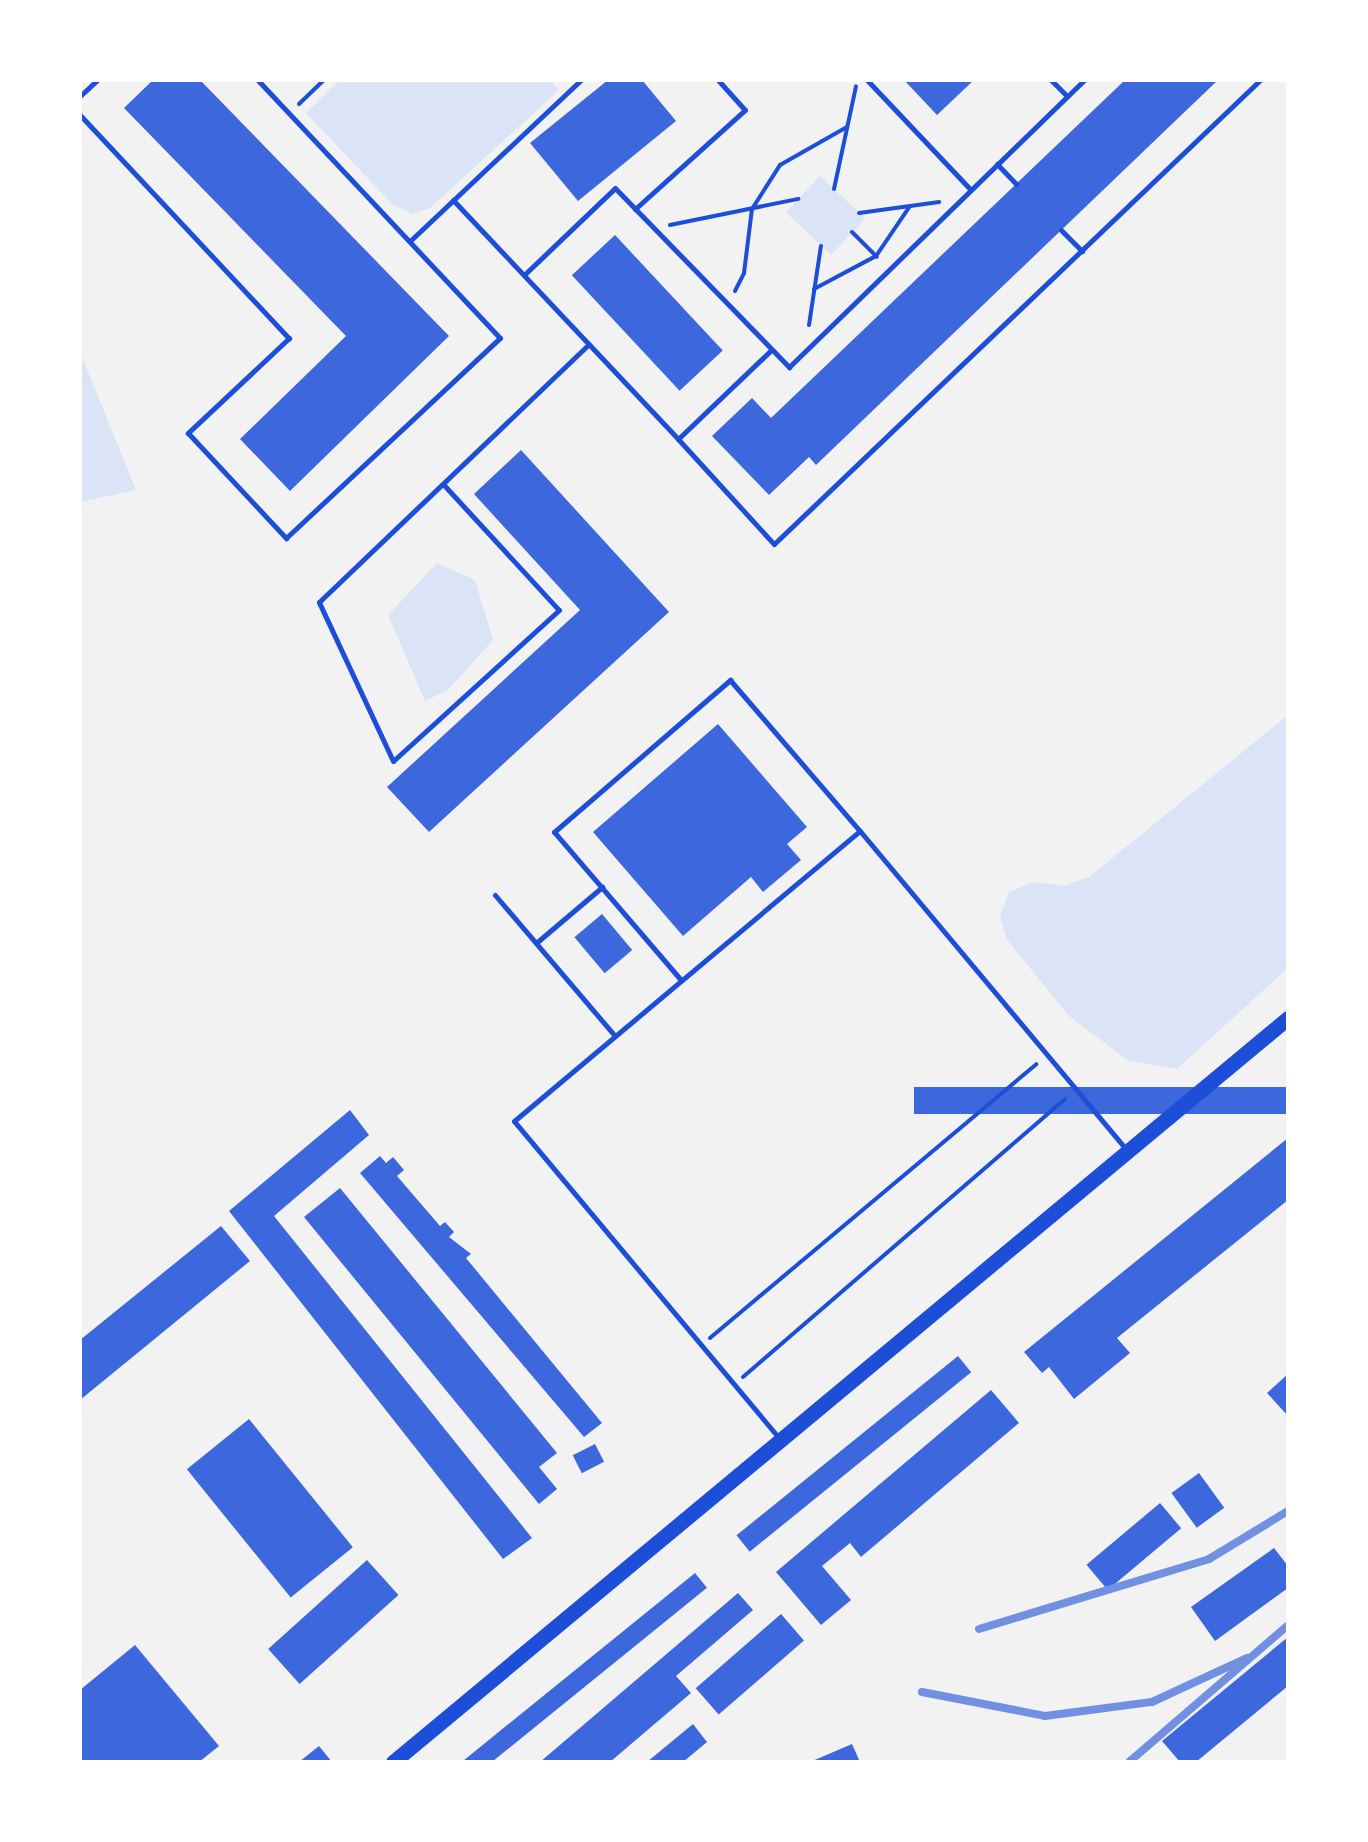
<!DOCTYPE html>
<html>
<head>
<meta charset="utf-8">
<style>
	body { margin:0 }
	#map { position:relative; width:1368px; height:1842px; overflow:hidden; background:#f2f2f2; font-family:"Nunito Sans",sans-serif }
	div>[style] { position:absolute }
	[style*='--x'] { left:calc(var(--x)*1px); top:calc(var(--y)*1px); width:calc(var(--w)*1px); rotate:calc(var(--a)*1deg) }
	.green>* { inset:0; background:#dbe4f7; transform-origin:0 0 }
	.building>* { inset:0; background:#3d67dc; transform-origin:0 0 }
	.path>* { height:4px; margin:-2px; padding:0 2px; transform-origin:2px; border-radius:2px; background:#1d4ed8 }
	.service>* { height:5px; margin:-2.5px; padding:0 2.5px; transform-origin:2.5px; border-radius:2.5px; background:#1d4ed8 }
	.secondary>* { height:15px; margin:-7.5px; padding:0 7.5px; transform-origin:7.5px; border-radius:7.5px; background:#1d4ed8 }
	.rail>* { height:8px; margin:-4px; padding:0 4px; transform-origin:4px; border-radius:4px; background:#7290e2 }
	span { translate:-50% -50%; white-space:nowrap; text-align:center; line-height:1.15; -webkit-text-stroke:10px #fff; paint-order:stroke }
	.frame { position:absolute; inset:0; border:82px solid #fff; pointer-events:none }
</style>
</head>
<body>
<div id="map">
	<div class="green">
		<i style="clip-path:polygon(340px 80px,550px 80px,559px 90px,430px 208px,412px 214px,392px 204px,306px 113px)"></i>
		<i style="left:820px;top:176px;width:62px;height:50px;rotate:43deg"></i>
		<i style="clip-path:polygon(80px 352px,136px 490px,80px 502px)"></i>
		<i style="clip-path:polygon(437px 563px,475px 580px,493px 640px,448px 690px,425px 701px,388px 615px)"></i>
		<i style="clip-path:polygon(1288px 715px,1288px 968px,1177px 1069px,1129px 1061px,1069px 1016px,1007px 940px,1000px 916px,1009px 892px,1034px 882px,1064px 886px,1089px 877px)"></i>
	</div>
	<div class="building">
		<i style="clip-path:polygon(153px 80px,200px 80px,449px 336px,290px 491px,240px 439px,346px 336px,124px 108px)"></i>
		<i style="clip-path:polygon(608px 80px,642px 80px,676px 121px,578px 201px,530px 143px)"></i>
		<i style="clip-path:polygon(904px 80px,974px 80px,937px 115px)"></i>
		<i style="clip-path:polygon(1125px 80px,1218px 80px,816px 465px,809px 457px,769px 495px,712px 436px,752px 398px,771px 418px)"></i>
		<i style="left:615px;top:235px;width:158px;height:59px;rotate:47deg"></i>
		<i style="clip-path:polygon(521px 450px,669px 612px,429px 832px,387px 787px,580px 610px,474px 494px)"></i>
		<i style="clip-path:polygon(718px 724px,807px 827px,787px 844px,801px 860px,763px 892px,751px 877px,683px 936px,593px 832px)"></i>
		<i style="left:602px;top:914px;width:47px;height:36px;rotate:50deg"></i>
		<i style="left:1288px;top:1087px;width:27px;height:374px;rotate:90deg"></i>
		<i style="clip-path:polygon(350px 1110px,369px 1135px,274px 1216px,532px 1538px,503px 1559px,229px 1211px)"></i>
		<i style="clip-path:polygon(1288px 1138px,1288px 1200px,1117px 1338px,1130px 1353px,1074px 1399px,1049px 1367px,1042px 1373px,1024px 1352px)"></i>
		<i style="clip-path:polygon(380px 1156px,386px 1163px,393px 1157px,404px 1170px,397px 1176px,440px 1226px,445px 1222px,454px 1232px,449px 1237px,471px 1254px,466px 1258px,602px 1423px,584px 1437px,360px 1173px)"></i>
		<i style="clip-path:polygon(340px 1188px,557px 1453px,539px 1467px,557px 1489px,539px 1504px,304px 1217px)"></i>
		<i style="clip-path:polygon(221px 1226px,250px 1261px,80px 1400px,80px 1340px)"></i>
		<i style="left:958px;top:1356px;width:21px;height:285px;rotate:51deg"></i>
		<i style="clip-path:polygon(1288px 1374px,1288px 1416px,1267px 1393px)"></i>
		<i style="clip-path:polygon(991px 1390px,1019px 1423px,861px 1557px,850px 1543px,822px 1566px,851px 1600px,821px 1625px,776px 1572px)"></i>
		<i style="left:249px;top:1419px;width:165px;height:80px;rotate:51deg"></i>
		<i style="left:595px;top:1444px;width:20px;height:25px;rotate:63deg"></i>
		<i style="left:1199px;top:1473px;width:43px;height:34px;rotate:54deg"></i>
		<i style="left:1160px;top:1503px;width:33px;height:96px;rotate:50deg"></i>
		<i style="clip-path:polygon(1274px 1548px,1288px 1566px,1288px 1588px,1215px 1641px,1191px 1607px)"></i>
		<i style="left:367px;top:1560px;width:47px;height:133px;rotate:48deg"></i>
		<i style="left:695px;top:1573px;width:19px;height:297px;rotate:51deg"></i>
		<i style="clip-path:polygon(738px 1593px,753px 1610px,676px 1676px,691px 1693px,610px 1762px,540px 1762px)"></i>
		<i style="left:781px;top:1614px;width:35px;height:113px;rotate:49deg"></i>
		<i style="clip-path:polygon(1288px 1637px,1288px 1686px,1196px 1762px,1180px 1762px,1162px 1741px)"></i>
		<i style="clip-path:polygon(135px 1645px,219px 1746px,199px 1762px,80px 1762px,80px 1690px)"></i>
		<i style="clip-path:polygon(693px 1724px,707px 1742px,683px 1762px,647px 1762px)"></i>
		<i style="clip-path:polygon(852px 1744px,860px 1762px,810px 1762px)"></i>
		<i style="clip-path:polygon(319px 1746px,332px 1762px,299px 1762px)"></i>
	</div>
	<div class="path">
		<i style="--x:299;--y:104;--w:35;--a:-44"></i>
		<i style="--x:834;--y:189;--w:105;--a:-77.9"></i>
		<i style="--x:859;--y:213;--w:81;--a:-7.8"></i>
		<i style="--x:670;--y:225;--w:131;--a:-11.5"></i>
		<i style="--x:852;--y:232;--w:35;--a:45"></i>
		<i style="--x:814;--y:289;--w:70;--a:-28"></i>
		<i style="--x:876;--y:256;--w:60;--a:-55.8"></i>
		<i style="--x:735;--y:291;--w:20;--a:-63"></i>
		<i style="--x:744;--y:273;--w:64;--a:-82.9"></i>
		<i style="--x:752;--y:209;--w:52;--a:-57.5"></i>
		<i style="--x:780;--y:165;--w:77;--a:-29.6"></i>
		<i style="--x:809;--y:325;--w:80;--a:-81.4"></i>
		<i style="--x:710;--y:1338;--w:426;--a:-40"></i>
		<i style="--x:743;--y:1377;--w:425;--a:-40.8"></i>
	</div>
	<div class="service">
		<i style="--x:867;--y:80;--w:151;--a:46.6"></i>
		<i style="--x:1051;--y:80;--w:23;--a:45"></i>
		<i style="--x:80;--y:96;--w:23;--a:-43"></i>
		<i style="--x:80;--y:115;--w:306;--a:46.9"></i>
		<i style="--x:289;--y:338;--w:139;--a:136.8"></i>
		<i style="--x:188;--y:433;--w:144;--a:47"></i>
		<i style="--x:286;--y:538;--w:293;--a:-43.1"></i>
		<i style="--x:500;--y:338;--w:354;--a:-133.2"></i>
		<i style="--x:997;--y:164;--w:28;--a:46"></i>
		<i style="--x:453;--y:200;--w:328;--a:46.7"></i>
		<i style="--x:678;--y:439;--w:129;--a:-43.7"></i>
		<i style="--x:635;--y:209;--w:148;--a:-42"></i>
		<i style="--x:745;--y:110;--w:40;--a:-132"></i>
		<i style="--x:1061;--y:230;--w:30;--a:45"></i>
		<i style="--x:411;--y:240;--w:233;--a:-43.3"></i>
		<i style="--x:525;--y:274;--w:124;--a:-43.7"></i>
		<i style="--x:615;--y:188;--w:250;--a:45.8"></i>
		<i style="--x:789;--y:367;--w:412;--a:-44.2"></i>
		<i style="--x:678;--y:439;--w:142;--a:47.6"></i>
		<i style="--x:774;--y:544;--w:672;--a:-43.67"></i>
		<i style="--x:443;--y:484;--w:171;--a:47.4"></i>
		<i style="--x:559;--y:610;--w:224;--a:137.7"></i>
		<i style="--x:393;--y:761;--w:175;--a:-115"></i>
		<i style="--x:319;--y:602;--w:373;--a:-43.7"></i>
		<i style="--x:495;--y:895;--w:185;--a:49.6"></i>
		<i style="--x:536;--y:943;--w:87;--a:-40.3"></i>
		<i style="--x:681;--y:980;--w:195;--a:-130.6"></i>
		<i style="--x:554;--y:832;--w:233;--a:-40.8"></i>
		<i style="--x:730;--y:680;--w:199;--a:49.3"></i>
		<i style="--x:779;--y:1438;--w:413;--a:-129.9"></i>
		<i style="--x:514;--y:1121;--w:451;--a:-40"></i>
		<i style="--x:860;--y:831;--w:415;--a:50.1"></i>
	</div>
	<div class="secondary">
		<i style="--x:393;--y:1762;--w:1164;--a:-39.74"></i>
	</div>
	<div class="rail">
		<i style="--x:979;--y:1629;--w:240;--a:-16.9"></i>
		<i style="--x:1209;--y:1559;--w:92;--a:-31.3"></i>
		<i style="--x:922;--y:1692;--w:125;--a:11"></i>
		<i style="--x:1045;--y:1716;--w:108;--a:-7.5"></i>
		<i style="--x:1152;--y:1702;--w:105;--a:-24.9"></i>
		<i style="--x:1129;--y:1762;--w:210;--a:-40.7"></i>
	</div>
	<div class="frame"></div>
</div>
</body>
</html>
